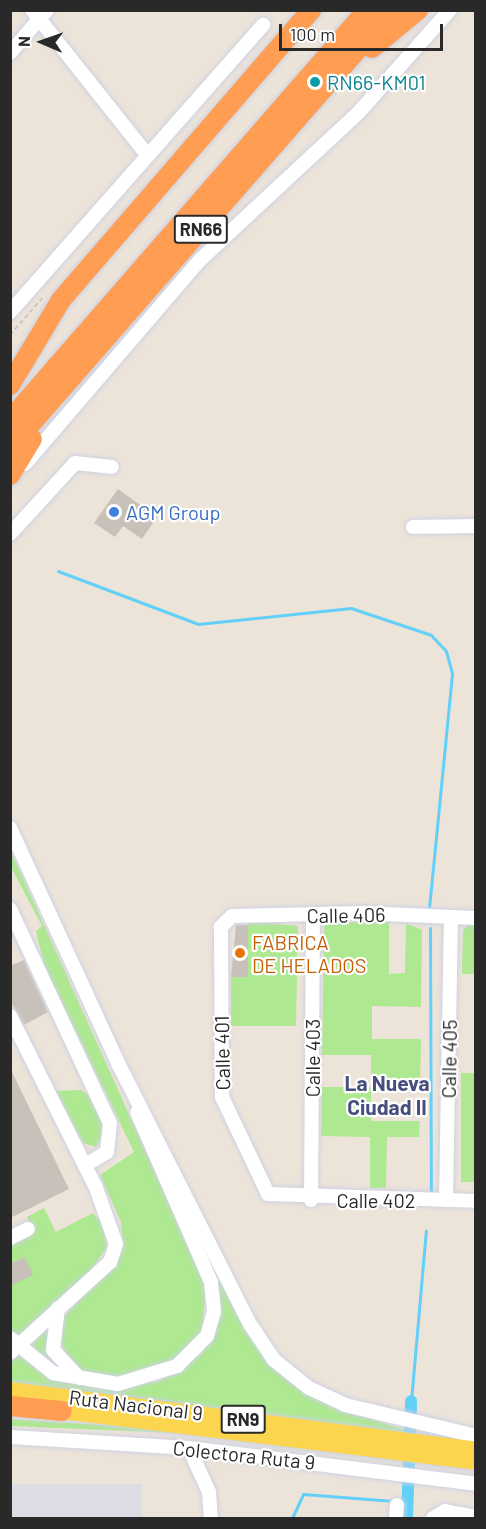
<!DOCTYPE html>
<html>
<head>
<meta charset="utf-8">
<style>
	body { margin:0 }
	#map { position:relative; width:486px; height:1529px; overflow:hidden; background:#ede4d9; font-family:Barlow,sans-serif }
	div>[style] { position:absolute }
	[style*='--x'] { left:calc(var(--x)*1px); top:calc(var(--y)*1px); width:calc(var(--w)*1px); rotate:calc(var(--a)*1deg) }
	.industrial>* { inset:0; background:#dddbe4; transform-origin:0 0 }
	.green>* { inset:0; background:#aee890; transform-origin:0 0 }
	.stream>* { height:3px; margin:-1.5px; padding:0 1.5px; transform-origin:1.5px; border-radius:1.5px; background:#62d0f9 }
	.canal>* { height:12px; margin:-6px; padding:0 6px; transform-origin:6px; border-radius:6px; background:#62d0f9 }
	.building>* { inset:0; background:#c8c1b9 }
	.path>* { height:2px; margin-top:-1px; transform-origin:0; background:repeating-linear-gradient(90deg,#c7c7c7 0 4.5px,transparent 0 7.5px) }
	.roads { filter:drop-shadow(0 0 2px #ced2e3) drop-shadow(0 0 2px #ced2e3) }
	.minor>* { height:14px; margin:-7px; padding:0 7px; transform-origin:7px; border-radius:7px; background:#fff }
	.major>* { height:16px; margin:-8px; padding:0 8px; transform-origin:8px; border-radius:8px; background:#fcd54e }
	.highway>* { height:20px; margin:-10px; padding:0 10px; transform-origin:10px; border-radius:10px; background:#ff9e52 }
	.dots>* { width:16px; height:16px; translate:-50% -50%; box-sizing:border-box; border:3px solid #fff; border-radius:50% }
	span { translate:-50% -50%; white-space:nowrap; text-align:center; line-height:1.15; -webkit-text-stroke:4.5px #fff; paint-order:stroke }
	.shield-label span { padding:2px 4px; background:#fff; border:2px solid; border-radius:4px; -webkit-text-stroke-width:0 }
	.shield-label { font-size:18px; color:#292929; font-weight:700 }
	.culture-label { font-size:20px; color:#0d838f }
	.left { translate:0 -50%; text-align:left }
	.shop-label { font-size:20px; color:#366cbe }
	.street-label { font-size:20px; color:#292929 }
	.food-label { font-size:20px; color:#c56008 }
	.neighbourhood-label { font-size:21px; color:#464f7d; font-weight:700 }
	.frame { position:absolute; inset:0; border:12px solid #292929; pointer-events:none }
	.north { position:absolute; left:12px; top:12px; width:60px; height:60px; -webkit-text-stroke:4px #fff; paint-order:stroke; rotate:272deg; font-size:16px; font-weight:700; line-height:24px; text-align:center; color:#292929 }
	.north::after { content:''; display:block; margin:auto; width:21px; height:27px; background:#292929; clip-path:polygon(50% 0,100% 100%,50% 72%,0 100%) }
	.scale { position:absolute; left:279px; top:24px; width:164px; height:27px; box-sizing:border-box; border:3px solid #292929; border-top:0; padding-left:8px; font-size:18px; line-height:21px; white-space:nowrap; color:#292929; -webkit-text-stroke:4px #fff; paint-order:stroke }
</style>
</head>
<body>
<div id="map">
	<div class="industrial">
		<i style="left:11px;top:1484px;width:131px;height:35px"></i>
	</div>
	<div class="green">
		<i style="clip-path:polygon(10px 849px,206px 1286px,202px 1334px,180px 1358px,128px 1379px,85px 1373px,70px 1361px,61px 1344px,64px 1317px,115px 1261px,123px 1244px,121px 1222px,100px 1175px,134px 1152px,44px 965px,36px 931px,42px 926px,11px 867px)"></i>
		<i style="clip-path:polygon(248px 921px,298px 926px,296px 1026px,231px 1026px,231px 977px,248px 976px)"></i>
		<i style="clip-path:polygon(328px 922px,389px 922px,389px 974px,405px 973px,406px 923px,422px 930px,421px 1007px,372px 1006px,372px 1039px,421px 1039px,420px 1088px,371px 1088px,371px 1121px,420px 1121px,419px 1137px,387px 1137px,386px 1188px,370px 1188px,370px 1137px,321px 1136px,322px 1087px,371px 1087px,371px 1055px,322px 1055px,324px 926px)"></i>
		<i style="clip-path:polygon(470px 923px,475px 924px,475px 974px,462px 974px,463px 930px)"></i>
		<i style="left:461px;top:1073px;width:14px;height:109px"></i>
		<i style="clip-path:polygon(81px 1090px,89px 1095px,106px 1129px,96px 1147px,83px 1143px,56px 1091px)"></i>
		<i style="clip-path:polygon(161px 1161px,249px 1336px,278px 1371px,330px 1406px,428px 1437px,11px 1383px,11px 1360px,18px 1353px,53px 1378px,104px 1390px,160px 1381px,203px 1353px,218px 1317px)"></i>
		<i style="clip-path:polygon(44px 1208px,56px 1232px,93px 1213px,101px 1221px,107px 1247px,89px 1273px,17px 1340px,11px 1333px,10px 1244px,34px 1231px,27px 1217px)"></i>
		<i style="clip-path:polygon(46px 1330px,48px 1351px,55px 1365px,30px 1347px)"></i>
		<i style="clip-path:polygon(10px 1419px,164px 1429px,176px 1433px,11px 1426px)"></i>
	</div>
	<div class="stream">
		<i style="--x:58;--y:571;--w:150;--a:20.7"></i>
		<i style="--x:198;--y:624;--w:154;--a:-6"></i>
		<i style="--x:351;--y:608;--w:84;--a:18.6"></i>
		<i style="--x:431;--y:635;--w:22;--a:47"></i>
		<i style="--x:446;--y:651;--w:24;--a:75"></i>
		<i style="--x:452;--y:674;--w:234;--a:95.6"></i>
		<i style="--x:430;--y:928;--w:265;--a:89.8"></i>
		<i style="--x:411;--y:1401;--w:171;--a:-85"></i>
		<i style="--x:292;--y:1518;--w:26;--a:-65"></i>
		<i style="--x:303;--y:1494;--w:91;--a:4.4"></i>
	</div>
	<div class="canal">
		<i style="--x:407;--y:1518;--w:117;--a:-88"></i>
	</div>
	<div class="building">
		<i style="clip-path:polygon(118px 489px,157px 517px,142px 539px,123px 526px,115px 537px,94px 523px)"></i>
		<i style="clip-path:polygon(236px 925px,248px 925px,248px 977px,231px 977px)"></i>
		<i style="clip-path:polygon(24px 960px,48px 1012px,24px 1025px,10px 1000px,10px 966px)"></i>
		<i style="clip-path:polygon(10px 1068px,69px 1189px,10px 1218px)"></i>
		<i style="clip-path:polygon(25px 1257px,33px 1275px,10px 1286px,10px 1264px)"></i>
	</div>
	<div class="path">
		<i style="--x:10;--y:335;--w:53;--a:-48.8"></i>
	</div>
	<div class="roads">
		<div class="minor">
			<i style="--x:32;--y:10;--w:186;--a:51.5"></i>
			<i style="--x:10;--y:53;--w:57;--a:-49.3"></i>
			<i style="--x:10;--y:312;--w:383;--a:-48.6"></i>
			<i style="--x:25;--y:464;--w:270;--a:-49.4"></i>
			<i style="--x:201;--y:259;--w:216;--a:-42.9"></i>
			<i style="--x:359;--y:112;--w:137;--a:-48.3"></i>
			<i style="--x:413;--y:527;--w:63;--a:-0.9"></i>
			<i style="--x:10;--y:534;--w:96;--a:-47.5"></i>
			<i style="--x:75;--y:463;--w:37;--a:6"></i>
			<i style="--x:10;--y:828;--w:261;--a:65.3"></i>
			<i style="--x:119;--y:1065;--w:290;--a:63.2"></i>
			<i style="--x:250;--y:1324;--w:43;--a:56.3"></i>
			<i style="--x:274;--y:1360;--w:45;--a:38.7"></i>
			<i style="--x:309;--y:1388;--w:40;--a:25"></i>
			<i style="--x:345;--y:1405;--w:135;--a:13.3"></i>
			<i style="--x:10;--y:909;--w:236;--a:65"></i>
			<i style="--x:110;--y:1123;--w:29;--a:96"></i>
			<i style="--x:107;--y:1152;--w:26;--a:149"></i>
			<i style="--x:476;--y:918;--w:114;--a:-177.5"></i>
			<i style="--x:362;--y:913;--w:130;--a:178.7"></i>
			<i style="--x:232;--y:916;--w:16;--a:135"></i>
			<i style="--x:221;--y:927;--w:170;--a:89.7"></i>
			<i style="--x:222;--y:1097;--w:107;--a:64.6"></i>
			<i style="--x:268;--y:1194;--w:208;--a:1.9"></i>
			<i style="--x:10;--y:1016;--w:192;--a:63.4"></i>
			<i style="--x:96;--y:1188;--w:59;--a:70.3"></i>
			<i style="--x:116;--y:1244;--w:19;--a:108"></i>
			<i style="--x:110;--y:1262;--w:135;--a:137.7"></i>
			<i style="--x:311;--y:1200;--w:284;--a:-89.6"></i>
			<i style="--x:446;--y:1200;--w:282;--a:-89"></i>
			<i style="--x:10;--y:1238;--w:20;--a:-27"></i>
			<i style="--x:58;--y:1308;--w:42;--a:96.8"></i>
			<i style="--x:53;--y:1350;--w:38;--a:47"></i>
			<i style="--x:10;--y:1338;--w:55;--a:39.1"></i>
			<i style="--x:53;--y:1373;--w:66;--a:9.6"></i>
			<i style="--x:118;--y:1384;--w:62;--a:-17"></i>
			<i style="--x:177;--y:1366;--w:42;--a:-45"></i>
			<i style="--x:207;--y:1336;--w:26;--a:-74"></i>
			<i style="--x:214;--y:1311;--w:29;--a:-96"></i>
			<i style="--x:211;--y:1282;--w:185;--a:-113.5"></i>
			<i style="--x:10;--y:1437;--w:179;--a:3.5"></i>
			<i style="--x:189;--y:1448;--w:289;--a:7.1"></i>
			<i style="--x:189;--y:1448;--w:48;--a:65.6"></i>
			<i style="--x:209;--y:1492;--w:26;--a:86"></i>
			<i style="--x:396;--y:1518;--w:13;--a:-86"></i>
			<i style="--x:433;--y:1518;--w:14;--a:-30"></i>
			<i style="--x:445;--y:1511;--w:32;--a:11"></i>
		</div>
		<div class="major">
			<i style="--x:10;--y:1390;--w:470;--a:7.3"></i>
			<i style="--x:62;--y:1411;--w:417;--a:7"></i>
		</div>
		<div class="highway">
			<i style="--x:372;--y:48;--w:60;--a:-39.6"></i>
			<i style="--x:10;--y:385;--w:99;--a:-59"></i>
			<i style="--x:61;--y:300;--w:383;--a:-49.2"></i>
			<i style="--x:10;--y:420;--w:544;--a:-48.95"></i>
			<i style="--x:10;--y:448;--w:581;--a:-48.91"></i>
			<i style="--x:10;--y:475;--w:42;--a:-58.6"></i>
			<i style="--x:10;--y:1406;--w:52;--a:5.5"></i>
		</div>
	</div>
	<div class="dots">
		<i style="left:315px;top:82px;background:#0f9aa8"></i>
		<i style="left:114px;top:512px;background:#3f7fe0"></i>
		<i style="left:240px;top:953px;background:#e8710a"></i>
	</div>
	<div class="shield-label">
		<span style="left:201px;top:229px">RN66</span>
		<span style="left:243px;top:1419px">RN9</span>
	</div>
	<div class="culture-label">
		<span class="left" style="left:327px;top:82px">RN66-KM01</span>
	</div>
	<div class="shop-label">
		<span class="left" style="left:126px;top:512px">AGM Group</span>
	</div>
	<div class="street-label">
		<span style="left:346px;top:915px;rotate:-1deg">Calle 406</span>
		<span style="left:222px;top:1053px;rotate:-91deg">Calle 401</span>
		<span style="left:312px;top:1058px;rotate:-90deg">Calle 403</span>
		<span style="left:449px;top:1059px;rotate:-89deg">Calle 405</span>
		<span style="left:376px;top:1200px">Calle 402</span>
		<span style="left:136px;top:1405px;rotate:7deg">Ruta Nacional 9</span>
		<span style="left:244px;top:1455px;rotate:6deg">Colectora Ruta 9</span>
	</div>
	<div class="food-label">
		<span class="left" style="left:252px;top:954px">FABRICA<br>DE HELADOS</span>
	</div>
	<div class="neighbourhood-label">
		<span style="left:387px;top:1095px">La Nueva<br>Ciudad II</span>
	</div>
	<div class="frame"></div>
	<div class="north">N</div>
	<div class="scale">100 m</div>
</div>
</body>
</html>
